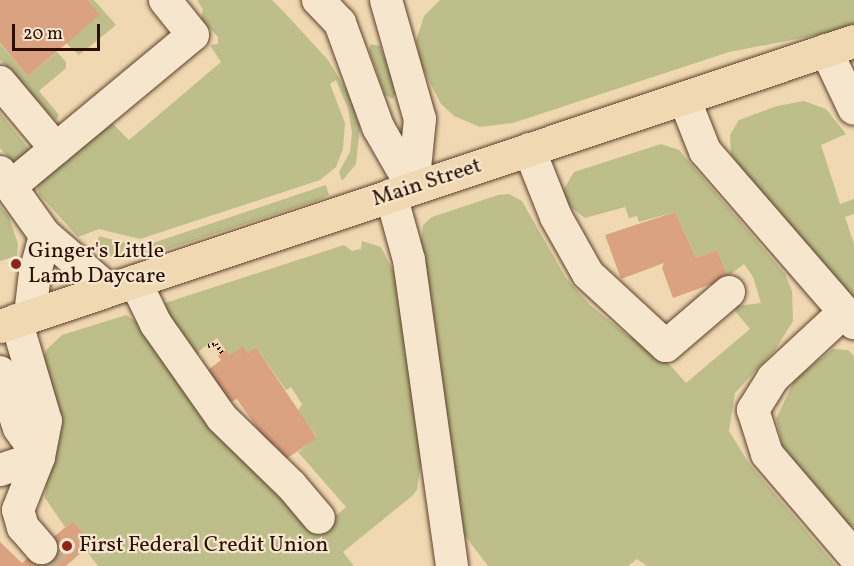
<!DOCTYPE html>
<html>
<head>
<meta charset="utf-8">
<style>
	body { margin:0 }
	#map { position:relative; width:854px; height:566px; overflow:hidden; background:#f0d9b2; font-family:Vollkorn,serif }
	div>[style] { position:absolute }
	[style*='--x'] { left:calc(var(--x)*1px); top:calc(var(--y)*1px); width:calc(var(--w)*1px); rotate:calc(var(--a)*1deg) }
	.green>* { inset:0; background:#bdbe8a }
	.building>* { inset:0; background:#daa280 }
	.minor-tunnel>* { height:32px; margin-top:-16px; transform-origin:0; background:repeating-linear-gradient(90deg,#c9b08e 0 32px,transparent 0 48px) }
	.path>* { height:4px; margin-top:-2px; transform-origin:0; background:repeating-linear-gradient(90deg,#2c0e00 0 1.5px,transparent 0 4.5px) }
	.roads { filter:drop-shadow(0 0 2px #5d412c) drop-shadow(0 0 2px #5d412c) }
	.minor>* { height:32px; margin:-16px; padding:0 16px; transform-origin:16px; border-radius:16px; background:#f5e6cd }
	.major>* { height:33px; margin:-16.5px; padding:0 16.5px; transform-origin:16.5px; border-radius:16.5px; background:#f0d9b2 }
	.dots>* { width:16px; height:16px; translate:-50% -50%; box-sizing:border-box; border:3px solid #f5e6cd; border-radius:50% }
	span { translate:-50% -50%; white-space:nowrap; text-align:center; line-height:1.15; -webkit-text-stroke:4.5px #f5e6cd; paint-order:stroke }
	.street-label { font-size:22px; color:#2c0e00 }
	.poi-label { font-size:22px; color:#2c0e00 }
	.left { translate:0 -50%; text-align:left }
	.scale { position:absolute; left:12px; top:24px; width:88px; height:27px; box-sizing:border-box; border:3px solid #2c0e00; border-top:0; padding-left:8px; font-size:18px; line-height:21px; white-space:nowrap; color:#2c0e00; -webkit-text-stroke:4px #f5e6cd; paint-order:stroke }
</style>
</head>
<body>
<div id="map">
	<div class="green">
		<i style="clip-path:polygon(87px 0,94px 0,116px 25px,79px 55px,66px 43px)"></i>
		<i style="clip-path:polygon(197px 0,272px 0,284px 12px,328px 60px,347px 91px,360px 127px,356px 164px,342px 181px,339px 172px,350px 152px,352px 132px,348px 109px,336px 80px,330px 84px,345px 123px,343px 149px,336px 167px,320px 180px,140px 239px,99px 229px,78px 237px,39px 194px,37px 183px,111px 122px,129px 140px,221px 62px,210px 45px,218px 44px,218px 37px,201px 19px,203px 10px)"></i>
		<i style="clip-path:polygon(440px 0,854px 0,854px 28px,729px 52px,513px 123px,480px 127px,454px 116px,441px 104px,423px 69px,416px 41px,424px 16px)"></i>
		<i style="clip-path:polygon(0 44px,28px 76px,57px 52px,66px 62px,66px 68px,39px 91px,59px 115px,56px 121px,0 60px)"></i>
		<i style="clip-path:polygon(371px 44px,380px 46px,397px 91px,393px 99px,385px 95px,369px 50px)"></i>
		<i style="clip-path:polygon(804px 101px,826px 109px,846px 134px,821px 145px,840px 204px,854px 199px,854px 214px,845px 217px,854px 244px,854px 305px,761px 196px,731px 154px,730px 135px,739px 120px,777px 106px)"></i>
		<i style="clip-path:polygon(0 113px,32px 153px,17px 166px,0 148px)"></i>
		<i style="clip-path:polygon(661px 144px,679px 150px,785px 274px,792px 291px,793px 321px,775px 350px,735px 393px,729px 431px,750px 465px,836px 566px,647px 566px,637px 559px,628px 566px,488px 566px,463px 533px,420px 251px,423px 225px,432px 217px,498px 195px,509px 194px,522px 201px,566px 278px,590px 305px,628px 336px,652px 345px,686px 383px,750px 329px,735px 311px,736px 306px,761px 303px,753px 277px,744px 264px,727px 277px,717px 250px,696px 258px,675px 212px,639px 222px,637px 216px,629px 218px,625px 207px,585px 218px,564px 202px,562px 192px,574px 172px)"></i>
		<i style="clip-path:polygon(326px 185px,329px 195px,318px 200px,147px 256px,119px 259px,96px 250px,99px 236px,141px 247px)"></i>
		<i style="clip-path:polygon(0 206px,9px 217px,18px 244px,17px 256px,0 261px)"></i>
		<i style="clip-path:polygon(362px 241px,381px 247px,396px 277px,421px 462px,417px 490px,412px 496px,343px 552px,354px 566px,98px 566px,85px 549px,92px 543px,73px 521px,65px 527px,45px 498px,49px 460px,43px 357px,47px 349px,62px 335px,126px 315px,137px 322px,317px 532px,346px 507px,298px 452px,317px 437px,298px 411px,302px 404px,291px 387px,286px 390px,256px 347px,248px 353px,243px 346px,229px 355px,217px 338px,199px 351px,196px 363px,160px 314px,165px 303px,344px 245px,352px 251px,361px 249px)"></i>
		<i style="clip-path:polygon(833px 349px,848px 350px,854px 356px,854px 527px,844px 523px,785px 456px,776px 419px,795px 379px)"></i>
	</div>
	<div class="building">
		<i style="clip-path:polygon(0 0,87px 0,100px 15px,28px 76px,0 43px)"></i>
		<i style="clip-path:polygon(675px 212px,696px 258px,717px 250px,728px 278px,673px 298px,662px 268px,664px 263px,621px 279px,605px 235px)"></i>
		<i style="clip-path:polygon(243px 346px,248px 353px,256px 347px,317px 438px,286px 459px,275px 445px,271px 448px,237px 399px,230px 402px,208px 370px,221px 360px,218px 356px,226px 350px,229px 355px)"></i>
		<i style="clip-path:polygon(73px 521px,92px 543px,66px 566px,0 566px,0 542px,22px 563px)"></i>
	</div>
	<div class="minor-tunnel">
		<i style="--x:41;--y:548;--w:23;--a:52"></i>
	</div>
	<div class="path">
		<i style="--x:208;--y:346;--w:8;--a:-14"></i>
		<i style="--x:216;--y:344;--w:11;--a:56"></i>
	</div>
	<div class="roads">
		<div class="minor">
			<i style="--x:318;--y:0;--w:32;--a:46"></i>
			<i style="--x:340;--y:23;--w:111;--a:69.9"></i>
			<i style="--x:378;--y:127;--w:70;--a:60.2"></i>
			<i style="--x:386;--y:0;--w:124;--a:74.1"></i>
			<i style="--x:420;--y:119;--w:69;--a:95.8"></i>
			<i style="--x:826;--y:50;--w:65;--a:64.6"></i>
			<i style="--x:0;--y:82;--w:87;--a:50.1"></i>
			<i style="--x:684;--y:98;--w:57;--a:68.4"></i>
			<i style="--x:705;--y:151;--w:228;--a:49.1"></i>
			<i style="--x:529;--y:149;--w:73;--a:68.3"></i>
			<i style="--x:556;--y:217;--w:65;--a:60.7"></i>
			<i style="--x:588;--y:274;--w:106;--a:42.7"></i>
			<i style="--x:666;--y:346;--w:83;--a:-40.6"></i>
			<i style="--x:0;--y:172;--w:77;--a:54.5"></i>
			<i style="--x:45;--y:235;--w:84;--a:40.7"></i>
			<i style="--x:11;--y:186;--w:236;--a:-39.7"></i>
			<i style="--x:193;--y:35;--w:45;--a:-128.7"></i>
			<i style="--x:391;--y:195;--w:67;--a:74.5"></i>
			<i style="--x:409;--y:260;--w:309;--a:82"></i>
			<i style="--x:135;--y:281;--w:48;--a:64"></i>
			<i style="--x:156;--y:324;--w:115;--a:54.9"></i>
			<i style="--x:222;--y:418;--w:96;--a:44.2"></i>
			<i style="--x:291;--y:485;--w:43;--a:49.7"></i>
			<i style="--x:844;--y:312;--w:97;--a:137.1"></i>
			<i style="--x:773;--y:378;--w:38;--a:122"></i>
			<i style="--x:753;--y:410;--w:46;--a:72.3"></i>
			<i style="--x:767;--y:454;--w:134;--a:49.5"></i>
			<i style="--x:30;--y:315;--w:42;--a:-83.2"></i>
			<i style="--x:35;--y:273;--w:39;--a:-75"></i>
			<i style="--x:16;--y:320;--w:105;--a:73.5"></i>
			<i style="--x:46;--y:421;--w:37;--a:101"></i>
			<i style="--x:39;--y:457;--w:57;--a:111.6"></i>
			<i style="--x:18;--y:510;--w:18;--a:74"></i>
			<i style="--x:23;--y:527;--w:28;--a:49"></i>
			<i style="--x:0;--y:372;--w:59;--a:71.3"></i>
			<i style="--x:19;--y:428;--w:35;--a:55"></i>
			<i style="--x:0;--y:470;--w:41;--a:-18.4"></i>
		</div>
		<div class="major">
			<i style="--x:0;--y:326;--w:900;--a:-18.46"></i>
		</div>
	</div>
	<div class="dots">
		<i style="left:16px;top:264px;background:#8f2418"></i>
		<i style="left:67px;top:546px;background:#8f2418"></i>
	</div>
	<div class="street-label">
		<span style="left:427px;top:183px;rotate:-18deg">Main Street</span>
	</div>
	<div class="poi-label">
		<span class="left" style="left:28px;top:264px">Ginger's Little<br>Lamb Daycare</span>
		<span class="left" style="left:79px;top:546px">First Federal Credit Union</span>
	</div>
	<div class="scale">20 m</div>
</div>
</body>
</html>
